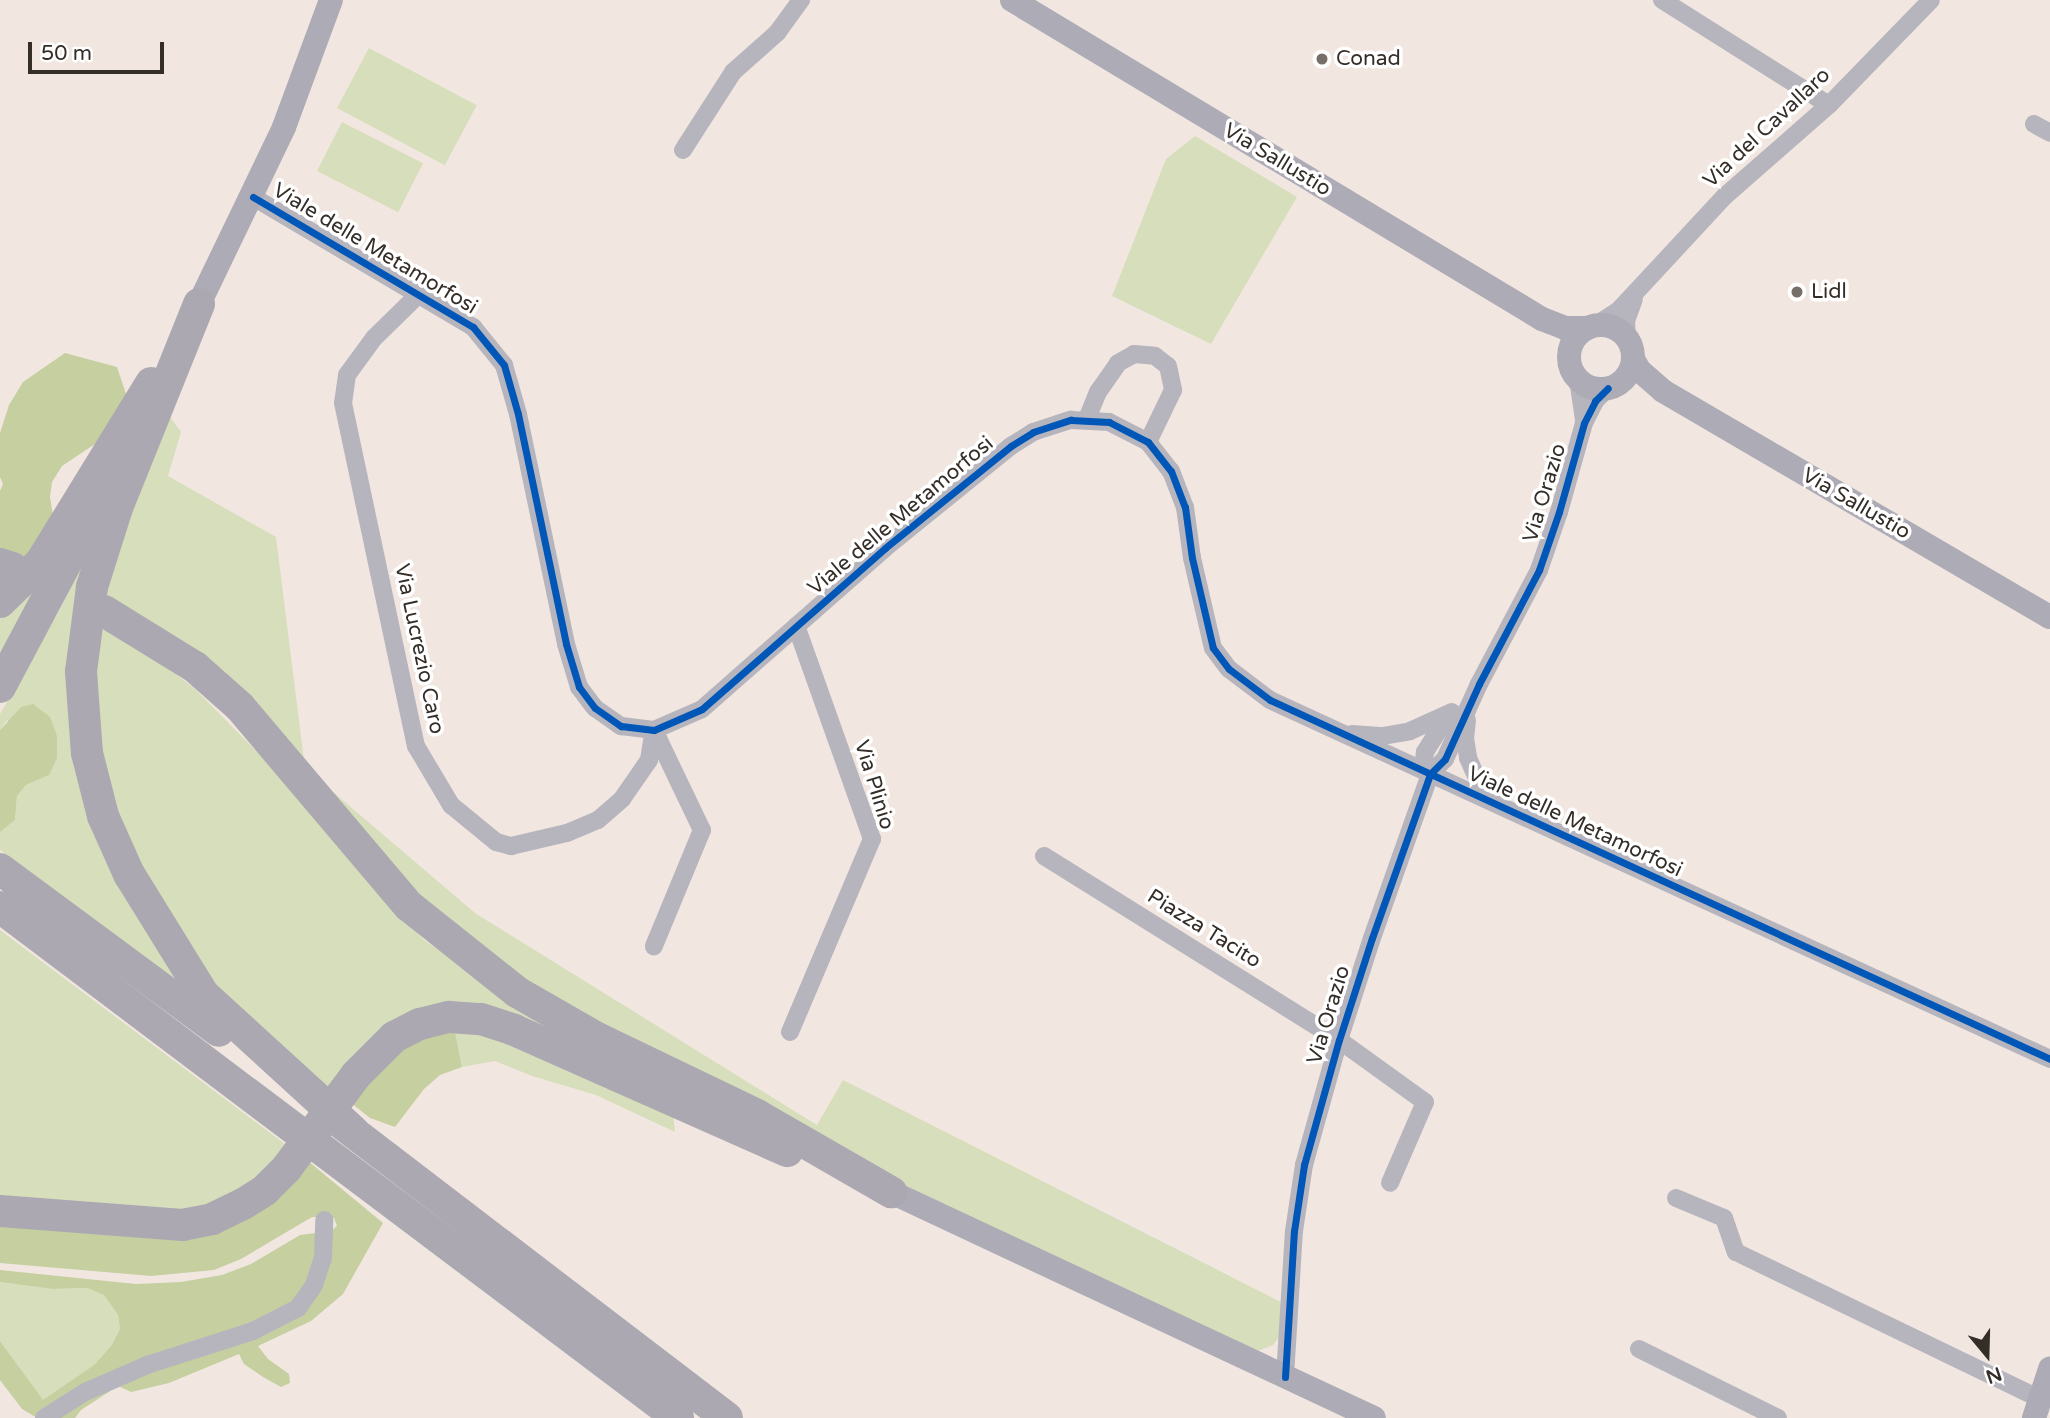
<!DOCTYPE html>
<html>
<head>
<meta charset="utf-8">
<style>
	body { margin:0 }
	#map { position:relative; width:2050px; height:1418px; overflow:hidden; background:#f2e7e0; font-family:"Varela Round",sans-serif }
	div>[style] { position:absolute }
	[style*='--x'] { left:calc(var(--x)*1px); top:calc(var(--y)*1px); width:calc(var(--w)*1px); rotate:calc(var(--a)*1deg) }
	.green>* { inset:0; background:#d7debb; transform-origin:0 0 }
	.forest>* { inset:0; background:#c5cfa0 }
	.street>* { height:18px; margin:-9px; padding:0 9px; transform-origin:9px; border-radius:9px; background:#b6b5be }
	.secondary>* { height:24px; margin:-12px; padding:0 12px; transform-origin:12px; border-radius:12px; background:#acabb6 }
	.secondary>.ring { margin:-12px; padding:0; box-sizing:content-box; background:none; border:24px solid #acabb6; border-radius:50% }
	.highway>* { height:32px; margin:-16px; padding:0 16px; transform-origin:16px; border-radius:16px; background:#aba8b2 }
	.highway-bridge>* { height:32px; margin:-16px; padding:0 16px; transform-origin:16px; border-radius:16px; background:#aba8b2 }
	.cycleway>* { height:7px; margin:-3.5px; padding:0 3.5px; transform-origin:3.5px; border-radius:3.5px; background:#0057b8 }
	.dots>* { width:19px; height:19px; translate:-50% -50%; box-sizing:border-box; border:4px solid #fff; border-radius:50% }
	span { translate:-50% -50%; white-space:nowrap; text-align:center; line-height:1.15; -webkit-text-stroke:7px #fff; paint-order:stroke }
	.poi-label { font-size:21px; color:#342d28 }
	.left { translate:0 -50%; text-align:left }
	.street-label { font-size:21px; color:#342d28 }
	.north { position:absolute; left:1952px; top:1320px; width:70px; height:70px; -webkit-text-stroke:5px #fff; paint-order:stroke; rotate:161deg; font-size:19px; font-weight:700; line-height:28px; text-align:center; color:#342d28 }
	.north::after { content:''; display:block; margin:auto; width:24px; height:32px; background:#342d28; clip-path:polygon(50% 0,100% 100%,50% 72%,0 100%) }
	.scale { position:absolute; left:28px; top:42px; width:136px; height:32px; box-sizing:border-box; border:4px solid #342d28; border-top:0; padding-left:9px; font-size:21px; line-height:24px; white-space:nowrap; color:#342d28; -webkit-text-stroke:5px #fff; paint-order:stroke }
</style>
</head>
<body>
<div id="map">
	<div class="green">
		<i style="left:369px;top:48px;width:122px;height:68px;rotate:28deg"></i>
		<i style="left:342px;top:122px;width:91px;height:55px;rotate:27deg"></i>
		<i style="clip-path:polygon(1195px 136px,1297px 197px,1211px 344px,1112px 296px,1166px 159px)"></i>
		<i style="clip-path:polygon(170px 417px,181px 432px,168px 476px,276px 537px,305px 768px,475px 913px,817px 1125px,843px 1080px,1281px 1302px,1280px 1336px,1273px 1345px,1255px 1352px,984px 1226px,599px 1034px,434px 924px,294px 766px,97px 603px)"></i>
		<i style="clip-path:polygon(92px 546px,73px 713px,191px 992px,0 850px,0 832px,15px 820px,17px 796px,26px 785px,49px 775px,7px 720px,0 730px,0 714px,59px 611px)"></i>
		<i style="clip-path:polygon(44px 570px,0 670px,0 614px)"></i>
		<i style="clip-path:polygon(97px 613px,194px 688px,283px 778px,377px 889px,424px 940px,505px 994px,583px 1041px,484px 1013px,327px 1093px,205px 984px,137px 882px,90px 729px)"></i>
		<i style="clip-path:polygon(0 930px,285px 1144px,276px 1161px,211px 1215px,0 1207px)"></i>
		<i style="clip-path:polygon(474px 1026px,673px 1113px,675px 1132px,596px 1095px,532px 1076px,495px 1061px,462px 1067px,455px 1032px)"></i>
		<i style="clip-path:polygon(0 1282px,52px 1289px,87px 1288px,104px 1295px,118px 1315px,120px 1329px,111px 1346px,94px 1365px,43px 1401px,0 1341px)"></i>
	</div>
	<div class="forest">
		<i style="clip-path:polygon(65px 353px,117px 367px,127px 397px,104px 438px,62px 466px,52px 482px,50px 497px,54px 522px,25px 569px,0 558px,0 491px,3px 484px,0 477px,0 433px,9px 405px,23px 382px)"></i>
		<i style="clip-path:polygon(33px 704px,50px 717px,57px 736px,57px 758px,49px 775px,26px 785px,17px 796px,15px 820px,0 832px,0 730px,21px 707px)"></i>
		<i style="clip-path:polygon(455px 1032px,462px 1067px,440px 1075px,424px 1089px,395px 1127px,370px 1118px,351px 1103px,405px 1042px)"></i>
		<i style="clip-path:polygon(308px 1161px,383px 1223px,343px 1294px,311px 1321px,258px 1346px,268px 1359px,289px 1374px,290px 1383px,281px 1387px,263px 1377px,244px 1364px,239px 1354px,169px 1383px,131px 1392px,118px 1386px,81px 1410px,75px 1418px,37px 1418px,22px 1409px,0 1380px,0 1341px,43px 1400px,94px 1365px,111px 1346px,120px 1329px,118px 1315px,104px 1295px,87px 1288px,52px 1289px,0 1282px,0 1270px,136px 1284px,181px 1282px,222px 1275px,251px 1264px,300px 1235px,331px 1231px,337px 1226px,334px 1218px,312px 1217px,241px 1259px,214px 1270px,151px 1276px,0 1263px,0 1225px,173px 1239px)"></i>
	</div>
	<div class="street">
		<i style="--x:1662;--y:0;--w:197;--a:32.2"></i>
		<i style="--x:2034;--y:124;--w:18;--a:29"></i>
		<i style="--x:683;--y:150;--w:93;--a:-57.3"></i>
		<i style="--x:733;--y:72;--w:59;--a:-41.6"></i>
		<i style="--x:777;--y:33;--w:41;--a:-54"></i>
		<i style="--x:253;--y:197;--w:256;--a:30.6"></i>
		<i style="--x:473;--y:327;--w:49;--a:50.8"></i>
		<i style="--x:504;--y:365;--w:51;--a:74.1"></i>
		<i style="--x:518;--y:414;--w:235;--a:78.2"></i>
		<i style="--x:566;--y:644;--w:45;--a:73.2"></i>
		<i style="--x:579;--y:687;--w:26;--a:53"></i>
		<i style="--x:595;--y:708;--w:32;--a:35"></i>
		<i style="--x:621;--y:726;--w:33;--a:7"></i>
		<i style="--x:654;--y:730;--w:52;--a:-23.6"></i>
		<i style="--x:702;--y:709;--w:244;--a:-41.3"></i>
		<i style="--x:885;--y:548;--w:162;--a:-39"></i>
		<i style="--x:1011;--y:446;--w:26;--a:-32"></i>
		<i style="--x:1033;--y:432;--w:40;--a:-18"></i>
		<i style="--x:1071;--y:420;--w:38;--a:3"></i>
		<i style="--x:1109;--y:422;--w:44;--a:27.1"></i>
		<i style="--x:1148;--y:442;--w:37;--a:52"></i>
		<i style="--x:1171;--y:471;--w:39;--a:69"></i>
		<i style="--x:1185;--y:507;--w:51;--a:82.2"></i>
		<i style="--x:1192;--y:558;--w:92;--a:76.9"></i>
		<i style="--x:1213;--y:648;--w:26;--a:53"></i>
		<i style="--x:1229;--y:669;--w:51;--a:37.1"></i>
		<i style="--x:1270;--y:700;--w:859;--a:24.71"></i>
		<i style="--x:420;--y:293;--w:64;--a:135.6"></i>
		<i style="--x:374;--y:338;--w:46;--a:126.1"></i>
		<i style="--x:347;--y:375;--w:28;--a:98"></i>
		<i style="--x:343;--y:403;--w:351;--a:78"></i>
		<i style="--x:416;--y:746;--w:69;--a:59.3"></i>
		<i style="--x:451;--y:805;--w:58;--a:39.4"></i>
		<i style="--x:496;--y:842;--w:16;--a:15"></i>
		<i style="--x:511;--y:846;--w:57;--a:-13.1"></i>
		<i style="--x:567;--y:833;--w:34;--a:-23"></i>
		<i style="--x:598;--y:820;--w:32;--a:-41"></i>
		<i style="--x:622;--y:799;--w:47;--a:-55.3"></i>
		<i style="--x:649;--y:760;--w:30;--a:-81"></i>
		<i style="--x:1596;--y:325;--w:27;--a:-33"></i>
		<i style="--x:1619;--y:310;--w:156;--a:-47.1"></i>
		<i style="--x:1725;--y:196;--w:138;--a:-41.2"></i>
		<i style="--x:1829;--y:105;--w:146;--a:-45.8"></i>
		<i style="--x:1627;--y:339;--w:18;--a:-93"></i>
		<i style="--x:1626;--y:321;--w:23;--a:-70"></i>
		<i style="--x:1578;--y:379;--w:41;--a:81.7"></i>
		<i style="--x:1087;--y:419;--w:29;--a:-68"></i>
		<i style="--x:1098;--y:392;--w:35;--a:-55"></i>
		<i style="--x:1118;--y:363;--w:18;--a:-29"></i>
		<i style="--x:1134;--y:354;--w:21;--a:5"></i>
		<i style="--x:1155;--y:356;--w:16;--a:38"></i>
		<i style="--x:1168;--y:366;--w:25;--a:78"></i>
		<i style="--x:1173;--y:390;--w:58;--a:115.7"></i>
		<i style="--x:1467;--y:720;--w:18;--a:96"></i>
		<i style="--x:1465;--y:738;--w:20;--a:81"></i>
		<i style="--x:1468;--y:758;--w:27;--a:66"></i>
		<i style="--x:1479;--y:783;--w:22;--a:54"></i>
		<i style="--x:654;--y:730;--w:111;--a:64.4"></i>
		<i style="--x:702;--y:830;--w:126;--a:112.5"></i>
		<i style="--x:1352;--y:734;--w:31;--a:4"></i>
		<i style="--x:1383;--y:736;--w:27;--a:-10"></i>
		<i style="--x:1410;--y:731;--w:46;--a:-24.3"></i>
		<i style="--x:1430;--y:774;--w:14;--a:-115"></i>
		<i style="--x:1424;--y:761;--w:9;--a:-84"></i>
		<i style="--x:1425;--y:752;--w:39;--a:-58"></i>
		<i style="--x:1044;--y:856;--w:348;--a:32"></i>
		<i style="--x:1339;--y:1040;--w:106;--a:35.8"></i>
		<i style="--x:1425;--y:1102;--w:88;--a:113.4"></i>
		<i style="--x:790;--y:1032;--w:210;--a:-67"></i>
		<i style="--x:872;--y:839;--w:226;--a:-109.6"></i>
		<i style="--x:1676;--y:1198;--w:52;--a:22.6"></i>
		<i style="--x:1724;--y:1218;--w:36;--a:71"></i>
		<i style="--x:1736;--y:1252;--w:338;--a:25.8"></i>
		<i style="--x:1639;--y:1349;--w:155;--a:26.4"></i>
		<i style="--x:1285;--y:1377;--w:146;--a:-86.5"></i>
		<i style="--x:1294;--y:1231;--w:67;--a:-81.4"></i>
		<i style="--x:1304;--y:1165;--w:130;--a:-74.4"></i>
		<i style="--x:1339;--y:1040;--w:107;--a:-72.1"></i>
		<i style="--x:1372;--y:938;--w:174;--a:-70.5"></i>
		<i style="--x:1430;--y:774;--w:21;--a:-45"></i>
		<i style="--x:1445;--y:759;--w:82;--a:-65.6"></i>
		<i style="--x:1479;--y:684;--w:129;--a:-62.2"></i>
		<i style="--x:1539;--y:570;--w:61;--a:-71"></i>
		<i style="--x:1559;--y:512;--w:92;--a:-74.3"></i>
		<i style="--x:1584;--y:423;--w:25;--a:-63"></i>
		<i style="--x:1595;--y:401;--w:18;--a:-45"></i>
		<i style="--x:44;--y:1418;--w:49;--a:-32.4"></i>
		<i style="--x:85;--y:1392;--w:68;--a:-23.5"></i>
		<i style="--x:147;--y:1365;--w:111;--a:-17.8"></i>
		<i style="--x:253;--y:1331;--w:51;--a:-27.1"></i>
		<i style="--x:298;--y:1308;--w:28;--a:-55"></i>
		<i style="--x:314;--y:1285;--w:28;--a:-72"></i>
		<i style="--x:323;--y:1258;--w:38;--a:-88"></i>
	</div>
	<div class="secondary">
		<i style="--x:1012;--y:0;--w:619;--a:31.04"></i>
		<i style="--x:1542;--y:319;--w:25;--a:21"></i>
		<i style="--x:1565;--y:328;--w:22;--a:0"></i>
		<i style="--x:199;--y:304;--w:196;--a:-64.3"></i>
		<i style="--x:284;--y:127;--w:135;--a:-69.7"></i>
		<i class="ring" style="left:1569px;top:325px;width:40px;height:40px"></i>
		<i style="--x:1633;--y:359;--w:13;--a:61"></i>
		<i style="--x:1639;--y:370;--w:32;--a:41"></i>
		<i style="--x:1663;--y:391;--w:448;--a:30.3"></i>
		<i style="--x:891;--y:1192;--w:533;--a:25.08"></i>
		<i style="--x:2034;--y:1418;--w:52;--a:-71.9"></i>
	</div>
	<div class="highway">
		<i style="--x:199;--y:304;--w:220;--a:111.9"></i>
		<i style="--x:117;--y:508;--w:83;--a:107.6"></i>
		<i style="--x:92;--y:587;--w:86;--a:97.4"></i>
		<i style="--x:81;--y:672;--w:81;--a:85.8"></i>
		<i style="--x:87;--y:753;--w:65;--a:75.7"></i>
		<i style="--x:103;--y:816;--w:64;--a:65.9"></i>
		<i style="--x:129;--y:874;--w:141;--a:58.3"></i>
		<i style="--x:203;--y:994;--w:203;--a:42.4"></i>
		<i style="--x:0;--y:564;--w:13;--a:18"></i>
		<i style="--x:0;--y:602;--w:57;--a:-44.3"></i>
		<i style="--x:41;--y:562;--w:210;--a:-58.4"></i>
		<i style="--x:104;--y:611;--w:107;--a:31.6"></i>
		<i style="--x:195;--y:667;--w:60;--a:41.6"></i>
		<i style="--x:240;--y:707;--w:261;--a:49.7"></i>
		<i style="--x:409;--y:906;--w:138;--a:38.5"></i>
		<i style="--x:517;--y:992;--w:92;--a:29.9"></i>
		<i style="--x:597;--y:1038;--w:178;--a:25.7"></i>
		<i style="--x:757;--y:1115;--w:155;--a:29.9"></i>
		<i style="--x:0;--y:687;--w:234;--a:-62"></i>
		<i style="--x:0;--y:869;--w:272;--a:36.5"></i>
		<i style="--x:0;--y:907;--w:849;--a:37"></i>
		<i style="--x:356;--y:1075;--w:54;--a:-45"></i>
		<i style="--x:394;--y:1037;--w:29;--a:-27"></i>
		<i style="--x:420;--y:1024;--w:30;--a:-14"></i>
		<i style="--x:449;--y:1017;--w:32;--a:4"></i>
		<i style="--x:481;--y:1019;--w:35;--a:18"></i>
		<i style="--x:514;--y:1030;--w:299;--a:23.9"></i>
		<i style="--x:336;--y:1119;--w:492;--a:37.4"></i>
		<i style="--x:0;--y:1211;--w:183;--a:4.4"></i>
		<i style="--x:182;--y:1225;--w:31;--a:-11"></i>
		<i style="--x:212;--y:1219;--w:34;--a:-26"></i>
		<i style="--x:243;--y:1204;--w:26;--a:-32"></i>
		<i style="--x:265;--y:1190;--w:30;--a:-45"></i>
	</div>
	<div class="highway-bridge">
		<i style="--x:286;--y:1169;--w:117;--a:-53.3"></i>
	</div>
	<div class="cycleway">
		<i style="--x:253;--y:197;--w:256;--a:30.6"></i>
		<i style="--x:473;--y:327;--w:49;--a:50.8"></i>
		<i style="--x:504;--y:365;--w:51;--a:74.1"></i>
		<i style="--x:518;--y:414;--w:235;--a:78.2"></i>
		<i style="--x:566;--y:644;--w:45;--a:73.2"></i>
		<i style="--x:579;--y:687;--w:26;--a:53"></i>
		<i style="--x:595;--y:708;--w:32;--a:35"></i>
		<i style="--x:621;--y:726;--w:33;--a:7"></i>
		<i style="--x:654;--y:730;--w:52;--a:-23.6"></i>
		<i style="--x:702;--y:709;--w:244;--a:-41.3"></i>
		<i style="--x:885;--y:548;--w:162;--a:-39"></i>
		<i style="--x:1011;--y:446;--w:26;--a:-32"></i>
		<i style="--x:1033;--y:432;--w:40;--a:-18"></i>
		<i style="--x:1071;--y:420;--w:38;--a:3"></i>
		<i style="--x:1109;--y:422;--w:44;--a:27.1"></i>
		<i style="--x:1148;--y:442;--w:37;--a:52"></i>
		<i style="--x:1171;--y:471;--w:39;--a:69"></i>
		<i style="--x:1185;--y:507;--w:51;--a:82.2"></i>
		<i style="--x:1192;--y:558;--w:92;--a:76.9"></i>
		<i style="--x:1213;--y:648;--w:26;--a:53"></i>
		<i style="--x:1229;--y:669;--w:51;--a:37.1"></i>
		<i style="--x:1270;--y:700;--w:859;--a:24.71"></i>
		<i style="--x:1285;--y:1377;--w:146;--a:-86.5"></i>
		<i style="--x:1294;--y:1231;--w:67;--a:-81.4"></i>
		<i style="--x:1304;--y:1165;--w:130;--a:-74.4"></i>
		<i style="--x:1339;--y:1040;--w:107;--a:-72.1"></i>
		<i style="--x:1372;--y:938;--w:174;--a:-70.5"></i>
		<i style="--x:1430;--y:774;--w:21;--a:-45"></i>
		<i style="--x:1445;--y:759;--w:82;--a:-65.6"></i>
		<i style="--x:1479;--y:684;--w:129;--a:-62.2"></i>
		<i style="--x:1539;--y:570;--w:61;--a:-71"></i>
		<i style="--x:1559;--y:512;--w:92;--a:-74.3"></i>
		<i style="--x:1584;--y:423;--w:25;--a:-63"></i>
		<i style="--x:1595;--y:401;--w:18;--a:-45"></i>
	</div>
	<div class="dots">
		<i style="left:1322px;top:59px;background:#766e68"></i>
		<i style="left:1797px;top:292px;background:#766e68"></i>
	</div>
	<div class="poi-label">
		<span class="left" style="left:1336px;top:59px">Conad</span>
		<span class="left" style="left:1811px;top:292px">Lidl</span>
	</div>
	<div class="street-label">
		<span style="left:1767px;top:128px;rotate:-43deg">Via del Cavallaro</span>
		<span style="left:1277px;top:160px;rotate:31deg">Via Sallustio</span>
		<span style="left:375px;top:249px;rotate:31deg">Viale delle Metamorfosi</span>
		<span style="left:1545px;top:493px;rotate:-73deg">Via Orazio</span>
		<span style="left:1856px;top:504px;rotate:30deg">Via Sallustio</span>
		<span style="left:901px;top:516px;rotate:-40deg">Viale delle Metamorfosi</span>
		<span style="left:419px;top:649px;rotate:78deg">Via Lucrezio Caro</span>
		<span style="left:874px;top:785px;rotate:73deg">Via Plinio</span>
		<span style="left:1575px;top:822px;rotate:25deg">Viale delle Metamorfosi</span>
		<span style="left:1204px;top:929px;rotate:32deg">Piazza Tacito</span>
		<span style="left:1329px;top:1015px;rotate:-73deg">Via Orazio</span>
	</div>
	<div class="north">N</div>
	<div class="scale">50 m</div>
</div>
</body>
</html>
